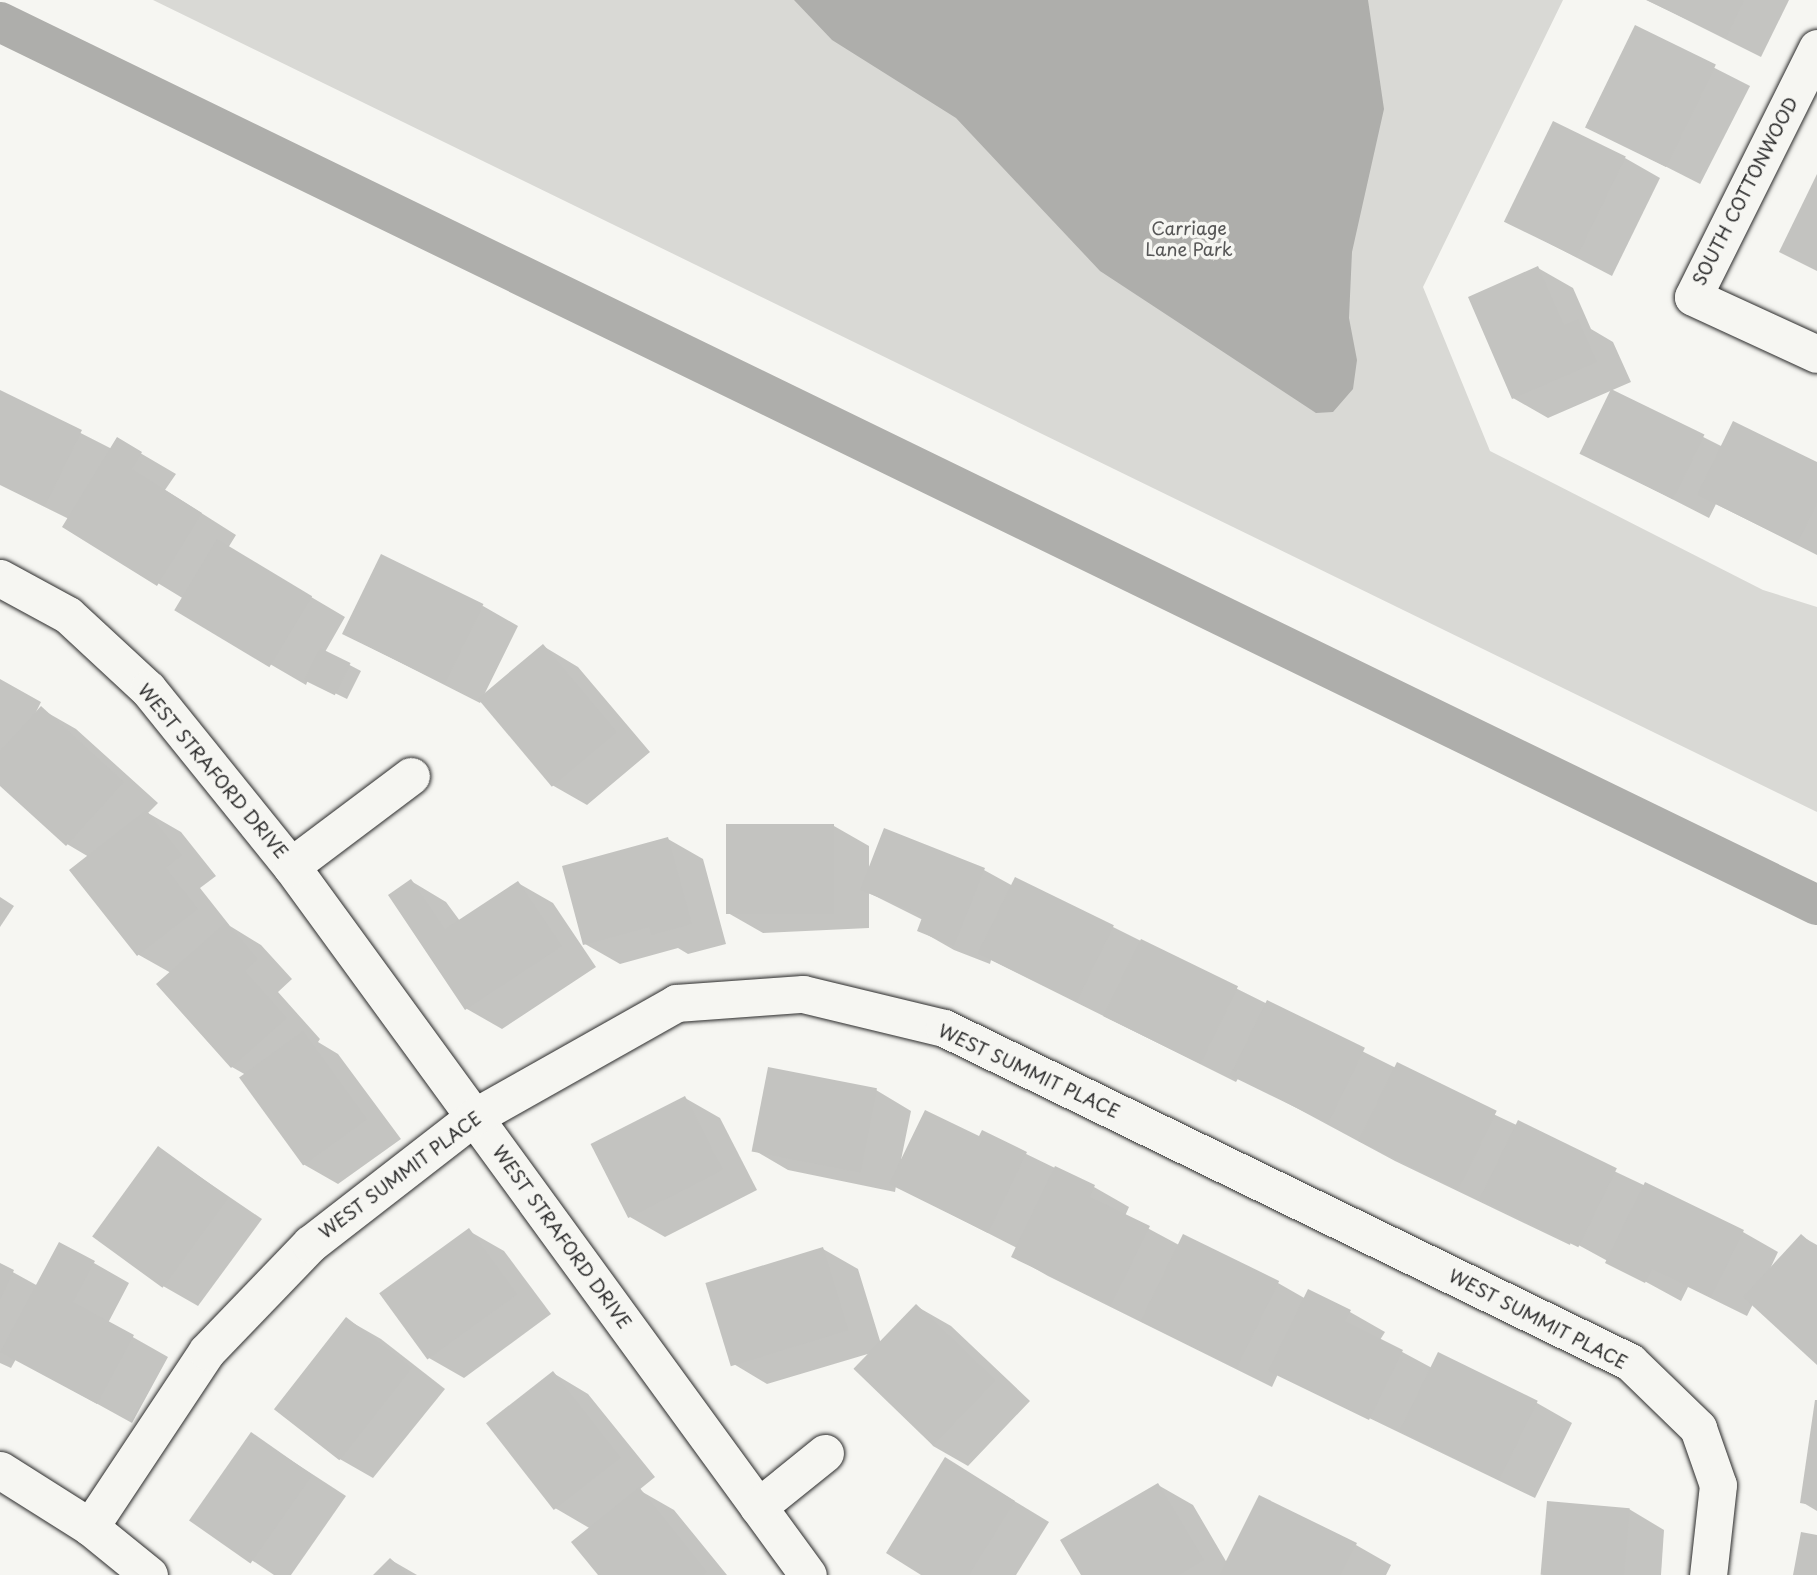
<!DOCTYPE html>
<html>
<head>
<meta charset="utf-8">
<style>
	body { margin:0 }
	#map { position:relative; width:1817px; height:1575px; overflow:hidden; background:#f6f6f2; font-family:"Playpen Sans",sans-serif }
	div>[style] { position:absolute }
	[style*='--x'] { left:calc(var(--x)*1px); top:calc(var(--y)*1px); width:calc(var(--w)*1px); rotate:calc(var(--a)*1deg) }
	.green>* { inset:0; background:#d9d9d5 }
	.water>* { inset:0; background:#aeaeab }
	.shadow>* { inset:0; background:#0003; transform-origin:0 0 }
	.canal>* { height:40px; margin:-20px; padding:0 20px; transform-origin:20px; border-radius:20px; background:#aeaeab }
	.building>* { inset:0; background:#c3c3c0; transform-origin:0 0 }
	.roads { filter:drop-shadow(0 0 2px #2b2b2b) drop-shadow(0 0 2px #2b2b2b) }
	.minor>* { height:37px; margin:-18.5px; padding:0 18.5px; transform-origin:18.5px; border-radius:18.5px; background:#f6f6f2 }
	span { translate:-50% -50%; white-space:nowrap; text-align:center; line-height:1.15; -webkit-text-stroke:7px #f6f6f2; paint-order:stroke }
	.street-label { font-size:18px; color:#2b2b2b }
	.park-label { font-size:18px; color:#565656 }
</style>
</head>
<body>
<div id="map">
	<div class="green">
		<i style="clip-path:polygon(153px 0,1563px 0,1423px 287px,1490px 451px,1763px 590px,1817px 607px,1817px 812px)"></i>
	</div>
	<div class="water">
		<i style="clip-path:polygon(794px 0,1368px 0,1384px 109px,1352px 252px,1349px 318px,1357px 360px,1353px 389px,1333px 412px,1316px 413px,1100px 271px,956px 118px,832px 40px)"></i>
	</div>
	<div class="shadow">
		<i style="clip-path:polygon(1647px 0,1789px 0,1761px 57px)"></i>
		<i style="left:1636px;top:28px;width:128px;height:110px;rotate:27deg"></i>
		<i style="clip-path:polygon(1625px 158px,1660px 178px,1612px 276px,1506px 221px)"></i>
		<i style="clip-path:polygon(1538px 268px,1573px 288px,1591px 329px,1613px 342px,1631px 382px,1548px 418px,1513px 398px)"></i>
		<i style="clip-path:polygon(1612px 391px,1723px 447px,1817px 464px,1817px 555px,1716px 504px,1709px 518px,1582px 453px)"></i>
		<i style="clip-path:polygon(0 392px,112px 449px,118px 440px,176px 474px,165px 490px,236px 535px,228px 548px,345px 617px,325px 652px,361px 671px,347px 699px,308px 680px,306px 685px,177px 610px,184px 599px,64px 526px,69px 519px,0 485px)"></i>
		<i style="clip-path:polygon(483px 606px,518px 626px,484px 695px,543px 646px,578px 667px,650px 752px,587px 805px,552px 785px,482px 700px,480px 703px,344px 634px)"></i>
		<i style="clip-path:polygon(0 679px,41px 702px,35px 714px,41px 709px,76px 729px,158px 803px,148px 813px,181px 832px,216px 876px,200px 888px,230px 926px,261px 945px,292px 979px,278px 992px,320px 1039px,318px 1042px,338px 1054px,401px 1139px,338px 1184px,303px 1164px,246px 1075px,232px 1067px,171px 973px,139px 955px,72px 870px,89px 857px,67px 844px,0 784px)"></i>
		<i style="clip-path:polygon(834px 826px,869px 846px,869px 871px,984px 870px,1013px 886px,1113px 927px,1396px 1068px,1743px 1232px,1778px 1252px,1770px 1269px,1801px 1236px,1817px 1245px,1817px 1363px,1753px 1304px,1747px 1316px,1688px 1287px,1681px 1301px,1571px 1241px,1570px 1245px,1395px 1161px,1239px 1077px,1236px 1082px,991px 960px,990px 964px,954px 950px,919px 930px,923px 920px,869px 893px,869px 928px,763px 933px,728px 913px)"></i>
		<i style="clip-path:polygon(668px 839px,703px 859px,726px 944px,688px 954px,678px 948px,620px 964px,585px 944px)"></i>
		<i style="clip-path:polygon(411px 881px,446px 902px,460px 921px,518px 883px,553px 903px,596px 967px,502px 1029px,467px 1009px)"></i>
		<i style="clip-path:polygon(0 897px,14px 906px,0 927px)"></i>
		<i style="clip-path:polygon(876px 1090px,911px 1111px,901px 1160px,980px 1139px,983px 1133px,1094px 1187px,1129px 1207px,1125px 1216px,1179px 1245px,1278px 1283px,1306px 1299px,1350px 1312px,1385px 1332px,1380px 1340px,1432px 1368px,1537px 1403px,1572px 1423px,1535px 1498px,1278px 1374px,1272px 1387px,1048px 1276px,1013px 1256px,1017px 1248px,896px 1186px,895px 1192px,788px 1170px,754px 1150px)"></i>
		<i style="clip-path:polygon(685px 1098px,720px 1118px,757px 1190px,665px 1237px,630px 1217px)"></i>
		<i style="clip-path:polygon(159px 1149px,262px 1219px,198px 1306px,163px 1286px)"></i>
		<i style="clip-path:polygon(469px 1231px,504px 1251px,551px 1314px,464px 1378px,429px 1358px)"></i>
		<i style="clip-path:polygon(823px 1249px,858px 1269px,881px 1344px,916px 1306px,951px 1326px,1030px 1401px,968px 1466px,933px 1446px,871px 1353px,767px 1384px,732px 1363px)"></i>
		<i style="clip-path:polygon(94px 1263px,129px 1283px,108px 1323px,168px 1357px,132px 1423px,16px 1359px,11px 1368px,0 1363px,0 1265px,38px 1286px)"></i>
		<i style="clip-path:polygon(346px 1319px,381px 1339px,445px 1389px,373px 1478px,338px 1458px,276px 1409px)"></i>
		<i style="clip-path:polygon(553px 1373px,588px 1394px,655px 1477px,639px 1490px,674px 1510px,727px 1575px,600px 1575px,591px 1529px,555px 1508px)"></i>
		<i style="clip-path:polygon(1817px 1402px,1817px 1511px,1802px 1502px)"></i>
		<i style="clip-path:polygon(252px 1435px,346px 1496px,291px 1575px,274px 1575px,192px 1520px)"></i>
		<i style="clip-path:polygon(980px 1480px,1049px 1522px,1016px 1575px,925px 1575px)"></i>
		<i style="clip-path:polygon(1158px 1485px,1193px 1505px,1227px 1563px,1356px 1545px,1391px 1565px,1386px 1575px,1083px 1575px)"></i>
		<i style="clip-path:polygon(1629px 1509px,1664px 1530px,1661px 1575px,1543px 1575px)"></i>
		<i style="clip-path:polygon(391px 1560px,417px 1575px,375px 1575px)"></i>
	</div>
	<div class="canal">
		<i style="--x:0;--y:22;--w:2020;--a:25.92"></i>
	</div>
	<div class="building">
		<i style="clip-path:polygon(1646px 0,1744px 0,1726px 38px)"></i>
		<i style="left:1635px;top:25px;width:90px;height:114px;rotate:26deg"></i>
		<i style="left:1553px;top:121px;width:81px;height:112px;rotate:26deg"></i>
		<i style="clip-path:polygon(1817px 174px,1817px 271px,1779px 252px)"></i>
		<i style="clip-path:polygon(1538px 266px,1564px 325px,1578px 319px,1597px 362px,1512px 399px,1468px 297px)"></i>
		<i style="left:1611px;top:389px;width:104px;height:72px;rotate:26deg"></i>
		<i style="clip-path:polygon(0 390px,82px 430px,45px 506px,0 484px)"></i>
		<i style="clip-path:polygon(1733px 421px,1817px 462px,1817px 503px,1797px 544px,1697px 495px)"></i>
		<i style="clip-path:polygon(117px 437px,142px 452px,132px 469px,202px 513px,157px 586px,62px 527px)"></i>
		<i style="left:217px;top:539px;width:111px;height:83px;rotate:31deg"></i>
		<i style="left:381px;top:554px;width:114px;height:89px;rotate:26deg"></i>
		<i style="left:543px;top:644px;width:115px;height:85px;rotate:50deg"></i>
		<i style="left:320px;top:648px;width:34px;height:36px;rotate:26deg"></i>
		<i style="clip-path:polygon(41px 706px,124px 782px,66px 846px,0 786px,0 751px)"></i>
		<i style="clip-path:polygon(146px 810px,182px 855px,166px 868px,198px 909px,137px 956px,69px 870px)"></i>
		<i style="left:726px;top:824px;width:108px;height:90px"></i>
		<i style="clip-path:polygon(884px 828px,985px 868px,954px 946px,917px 931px,923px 915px,860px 890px)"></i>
		<i style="clip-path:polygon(668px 837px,692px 924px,651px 935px,649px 927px,583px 945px,562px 866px)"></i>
		<i style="left:1015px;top:877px;width:110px;height:85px;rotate:26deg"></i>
		<i style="clip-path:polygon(411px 879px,445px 929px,518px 881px,562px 946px,465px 1010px,388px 895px)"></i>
		<i style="clip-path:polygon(226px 922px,258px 959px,245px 971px,287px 1018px,231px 1068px,156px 984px)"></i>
		<i style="left:1141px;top:939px;width:108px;height:86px;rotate:26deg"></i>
		<i style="left:1267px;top:1000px;width:109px;height:84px;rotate:26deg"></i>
		<i style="left:303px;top:1031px;width:109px;height:79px;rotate:54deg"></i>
		<i style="left:1397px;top:1062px;width:111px;height:88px;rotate:26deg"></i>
		<i style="left:768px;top:1067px;width:111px;height:86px;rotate:11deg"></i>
		<i style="left:685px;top:1096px;width:83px;height:106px;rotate:63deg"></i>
		<i style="clip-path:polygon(925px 1110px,979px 1136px,982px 1130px,1027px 1152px,988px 1233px,889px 1184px)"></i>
		<i style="left:1518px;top:1120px;width:110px;height:88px;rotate:26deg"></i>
		<i style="left:158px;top:1146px;width:87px;height:112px;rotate:36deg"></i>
		<i style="clip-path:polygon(1055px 1166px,1095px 1185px,1090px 1197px,1150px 1226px,1111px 1305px,1011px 1257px)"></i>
		<i style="clip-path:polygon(1645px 1182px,1744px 1230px,1711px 1297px,1652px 1269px,1645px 1283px,1605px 1263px)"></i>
		<i style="left:469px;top:1228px;width:82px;height:111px;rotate:54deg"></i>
		<i style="left:1183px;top:1234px;width:107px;height:97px;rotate:26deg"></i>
		<i style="clip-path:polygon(1801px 1234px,1817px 1248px,1817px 1365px,1743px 1297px)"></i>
		<i style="clip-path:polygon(59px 1242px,95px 1261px,73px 1302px,134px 1335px,97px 1404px,0 1352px)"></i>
		<i style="left:823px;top:1247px;width:87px;height:123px;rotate:73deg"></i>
		<i style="clip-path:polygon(0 1263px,14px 1270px,0 1300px)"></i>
		<i style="clip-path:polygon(1308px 1289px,1351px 1310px,1345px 1321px,1403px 1350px,1369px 1420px,1268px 1371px)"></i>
		<i style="left:916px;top:1304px;width:110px;height:90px;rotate:44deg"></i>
		<i style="left:346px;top:1317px;width:83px;height:117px;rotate:38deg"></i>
		<i style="left:1438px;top:1352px;width:111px;height:88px;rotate:26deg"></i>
		<i style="left:553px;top:1371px;width:110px;height:85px;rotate:52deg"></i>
		<i style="clip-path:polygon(1815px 1400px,1817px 1400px,1817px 1506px,1800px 1503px)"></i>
		<i style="left:251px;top:1432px;width:75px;height:108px;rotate:35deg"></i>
		<i style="clip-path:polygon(945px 1457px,1015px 1501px,969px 1575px,921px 1575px,886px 1553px)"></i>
		<i style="clip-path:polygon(1158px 1483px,1204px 1560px,1179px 1575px,1081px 1575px,1060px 1540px)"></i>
		<i style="clip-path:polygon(639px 1487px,707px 1572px,704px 1575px,598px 1575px,571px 1542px)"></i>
		<i style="clip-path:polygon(1259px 1495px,1357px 1543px,1341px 1575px,1219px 1575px)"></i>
		<i style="left:1547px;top:1501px;width:83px;height:74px;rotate:5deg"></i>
		<i style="clip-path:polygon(1801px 1532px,1817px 1535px,1817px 1575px,1793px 1575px)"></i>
		<i style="clip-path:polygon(390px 1558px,408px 1575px,373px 1575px)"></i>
	</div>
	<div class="roads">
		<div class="minor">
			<i style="--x:1817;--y:48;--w:278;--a:116.5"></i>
			<i style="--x:1693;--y:297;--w:136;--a:24.7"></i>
			<i style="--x:0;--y:578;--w:77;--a:28.6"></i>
			<i style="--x:68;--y:615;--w:109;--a:42.8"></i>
			<i style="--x:148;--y:689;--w:228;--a:51.1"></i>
			<i style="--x:291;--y:866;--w:877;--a:53.9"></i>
			<i style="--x:291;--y:866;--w:150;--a:-36.9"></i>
			<i style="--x:0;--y:1470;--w:107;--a:32.3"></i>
			<i style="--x:90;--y:1527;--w:76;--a:39.1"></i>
			<i style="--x:758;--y:1507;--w:86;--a:-38.9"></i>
			<i style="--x:90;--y:1527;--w:211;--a:-56.4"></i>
			<i style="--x:207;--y:1351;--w:149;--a:-46.1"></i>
			<i style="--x:310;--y:1244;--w:207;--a:-37.8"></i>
			<i style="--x:474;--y:1117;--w:232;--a:-29.4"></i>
			<i style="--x:676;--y:1003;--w:127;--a:-4.1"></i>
			<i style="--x:803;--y:994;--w:145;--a:13.6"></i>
			<i style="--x:944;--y:1028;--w:763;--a:25.96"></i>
			<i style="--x:1630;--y:1362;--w:95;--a:44.1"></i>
			<i style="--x:1698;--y:1428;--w:60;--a:70.7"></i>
			<i style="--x:1718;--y:1485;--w:91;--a:96.3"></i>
		</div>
	</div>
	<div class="street-label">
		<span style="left:1745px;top:191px;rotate:-63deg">SOUTH COTTONWOOD</span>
		<span style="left:213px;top:771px;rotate:50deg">WEST STRAFORD DRIVE</span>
		<span style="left:1029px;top:1071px;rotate:25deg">WEST SUMMIT PLACE</span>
		<span style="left:400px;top:1175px;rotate:-37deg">WEST SUMMIT PLACE</span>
		<span style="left:562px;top:1237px;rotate:54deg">WEST STRAFORD DRIVE</span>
		<span style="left:1538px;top:1319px;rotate:27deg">WEST SUMMIT PLACE</span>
	</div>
	<div class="park-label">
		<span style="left:1189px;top:239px">Carriage<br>Lane Park</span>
	</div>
</div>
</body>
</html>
